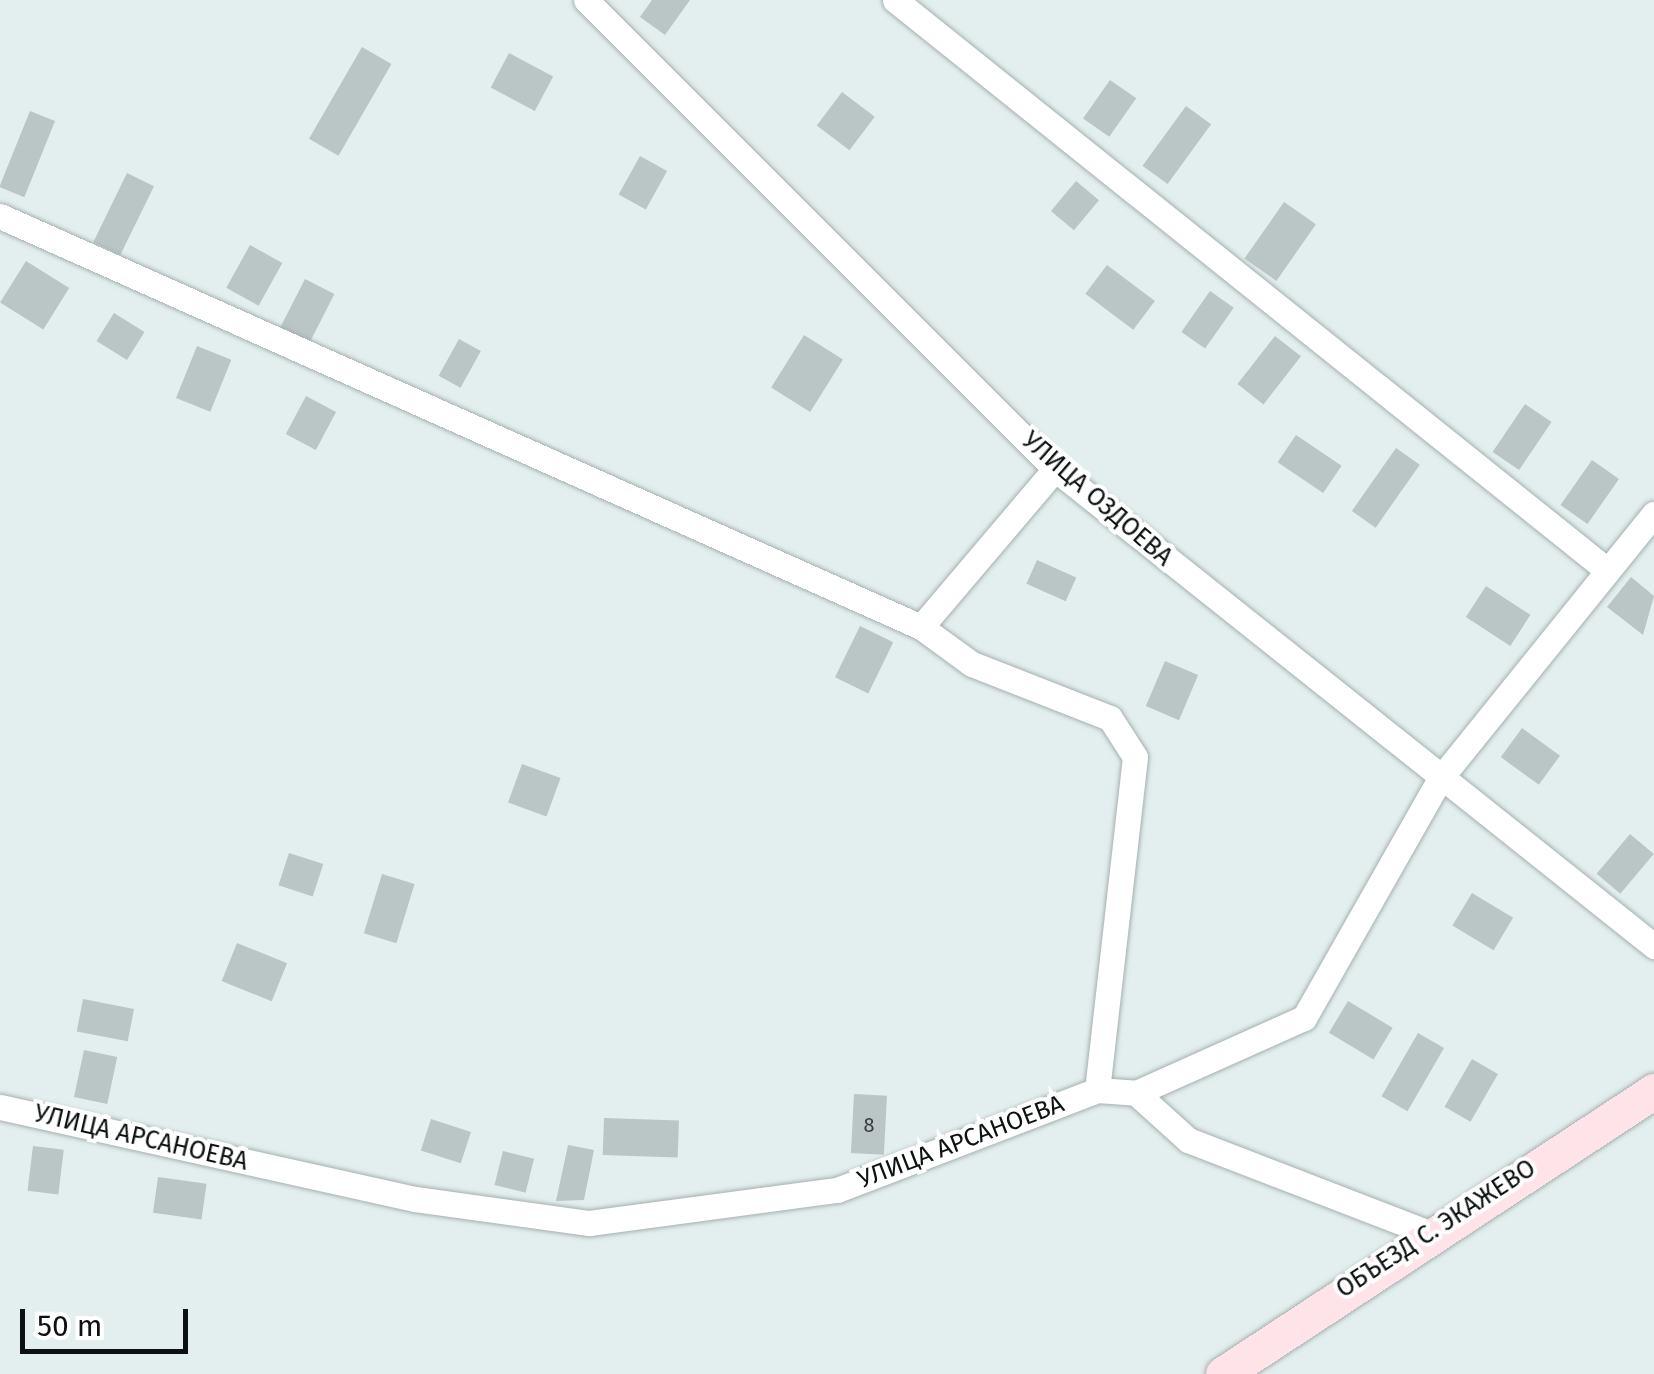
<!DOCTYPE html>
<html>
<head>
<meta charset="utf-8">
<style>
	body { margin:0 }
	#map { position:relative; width:1654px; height:1374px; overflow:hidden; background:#e3efee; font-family:"Fira Sans",sans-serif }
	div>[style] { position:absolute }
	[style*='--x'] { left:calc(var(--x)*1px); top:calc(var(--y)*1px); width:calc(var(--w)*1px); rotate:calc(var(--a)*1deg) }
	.building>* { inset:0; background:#bac5c5; transform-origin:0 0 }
	.roads { filter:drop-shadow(0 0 2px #a5b0af) drop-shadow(0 0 2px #a5b0af) }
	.street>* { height:25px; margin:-12.5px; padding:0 12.5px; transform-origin:12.5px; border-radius:12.5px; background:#fff }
	.secondary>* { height:35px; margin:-17.5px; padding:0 17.5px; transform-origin:17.5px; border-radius:17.5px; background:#fee3e8 }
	span { translate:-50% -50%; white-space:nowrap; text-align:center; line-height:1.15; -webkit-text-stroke:8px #fff; paint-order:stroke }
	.number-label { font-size:20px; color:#383e3e }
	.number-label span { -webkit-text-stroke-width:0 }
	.street-label { font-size:25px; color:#0d1111 }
	.scale { position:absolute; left:20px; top:1309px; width:168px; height:45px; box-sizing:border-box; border:5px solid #0d1111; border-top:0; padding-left:12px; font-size:30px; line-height:35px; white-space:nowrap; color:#0d1111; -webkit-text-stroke:8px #fff; paint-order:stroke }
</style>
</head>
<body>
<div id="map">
	<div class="building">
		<i style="clip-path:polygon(652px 0,690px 0,665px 35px,640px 17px)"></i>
		<i style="left:362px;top:47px;width:34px;height:106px;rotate:30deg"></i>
		<i style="left:509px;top:53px;width:50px;height:39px;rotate:28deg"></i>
		<i style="left:1110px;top:80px;width:32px;height:47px;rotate:35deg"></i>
		<i style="left:842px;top:92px;width:41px;height:42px;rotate:37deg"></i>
		<i style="left:1186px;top:106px;width:31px;height:74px;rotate:36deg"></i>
		<i style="left:30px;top:111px;width:27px;height:82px;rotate:22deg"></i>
		<i style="left:640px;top:156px;width:31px;height:44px;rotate:29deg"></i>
		<i style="left:127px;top:173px;width:30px;height:77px;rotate:26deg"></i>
		<i style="left:1076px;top:181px;width:30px;height:39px;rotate:40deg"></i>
		<i style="left:1284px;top:202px;width:39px;height:69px;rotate:35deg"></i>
		<i style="left:250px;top:245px;width:37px;height:49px;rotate:29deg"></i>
		<i style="left:26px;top:261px;width:51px;height:49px;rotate:32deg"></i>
		<i style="left:1107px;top:265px;width:60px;height:36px;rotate:37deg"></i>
		<i style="left:305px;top:279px;width:33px;height:54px;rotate:27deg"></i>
		<i style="left:1210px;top:291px;width:29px;height:50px;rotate:35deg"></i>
		<i style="left:114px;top:313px;width:36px;height:33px;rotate:32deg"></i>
		<i style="left:804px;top:335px;width:46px;height:62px;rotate:32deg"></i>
		<i style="left:1275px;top:336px;width:33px;height:61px;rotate:38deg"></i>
		<i style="left:459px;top:339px;width:25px;height:42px;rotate:29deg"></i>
		<i style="left:197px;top:346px;width:37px;height:56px;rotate:22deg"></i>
		<i style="left:306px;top:396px;width:34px;height:43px;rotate:28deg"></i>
		<i style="left:1525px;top:404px;width:32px;height:58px;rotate:34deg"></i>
		<i style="left:1296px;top:435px;width:55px;height:33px;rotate:34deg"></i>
		<i style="left:1396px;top:448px;width:29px;height:77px;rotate:35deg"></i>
		<i style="left:1592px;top:460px;width:33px;height:55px;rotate:35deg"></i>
		<i style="left:1037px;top:560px;width:43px;height:26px;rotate:24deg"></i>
		<i style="clip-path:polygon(1631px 577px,1654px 596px,1643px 635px,1607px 607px)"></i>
		<i style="left:1486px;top:586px;width:53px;height:37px;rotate:33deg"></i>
		<i style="left:860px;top:626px;width:37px;height:57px;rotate:26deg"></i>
		<i style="left:1165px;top:661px;width:36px;height:49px;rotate:23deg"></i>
		<i style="left:1522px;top:728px;width:47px;height:36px;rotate:36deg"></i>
		<i style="left:522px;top:764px;width:41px;height:41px;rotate:20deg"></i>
		<i style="left:1630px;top:834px;width:31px;height:52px;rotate:40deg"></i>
		<i style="left:289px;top:853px;width:36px;height:34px;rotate:18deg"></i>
		<i style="left:382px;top:874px;width:34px;height:62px;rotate:17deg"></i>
		<i style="left:1472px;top:893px;width:48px;height:38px;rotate:31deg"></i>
		<i style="left:237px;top:943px;width:54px;height:41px;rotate:22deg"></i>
		<i style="left:83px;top:999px;width:52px;height:33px;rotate:11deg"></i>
		<i style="left:1348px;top:1001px;width:52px;height:37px;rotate:31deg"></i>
		<i style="left:1418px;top:1033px;width:30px;height:73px;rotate:30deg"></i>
		<i style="left:84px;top:1050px;width:34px;height:48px;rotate:12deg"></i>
		<i style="left:1472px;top:1059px;width:30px;height:55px;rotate:30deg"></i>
		<i style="left:854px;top:1094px;width:33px;height:59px;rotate:3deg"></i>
		<i style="left:604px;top:1118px;width:75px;height:37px;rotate:2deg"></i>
		<i style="left:431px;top:1119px;width:42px;height:33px;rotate:18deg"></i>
		<i style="clip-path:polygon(568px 1145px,594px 1150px,584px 1200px,556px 1201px)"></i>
		<i style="left:33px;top:1146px;width:31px;height:45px;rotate:7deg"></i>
		<i style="left:503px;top:1151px;width:32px;height:35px;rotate:14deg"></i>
		<i style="left:158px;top:1177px;width:49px;height:36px;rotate:8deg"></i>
	</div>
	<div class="roads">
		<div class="street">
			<i style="--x:586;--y:0;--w:663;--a:45"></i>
			<i style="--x:1055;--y:469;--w:766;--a:38.53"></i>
			<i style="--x:895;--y:0;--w:912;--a:38.68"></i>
			<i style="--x:0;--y:216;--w:1009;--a:24.05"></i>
			<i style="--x:921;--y:627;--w:207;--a:-49.7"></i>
			<i style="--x:921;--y:627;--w:63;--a:36"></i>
			<i style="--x:972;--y:664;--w:148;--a:21.4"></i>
			<i style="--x:1110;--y:718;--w:46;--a:57.3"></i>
			<i style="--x:1135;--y:757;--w:335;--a:96.5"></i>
			<i style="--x:1136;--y:1093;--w:70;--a:42.1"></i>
			<i style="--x:1188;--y:1140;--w:256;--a:21.1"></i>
			<i style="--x:0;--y:1107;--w:425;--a:12.5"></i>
			<i style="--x:415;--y:1199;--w:176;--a:7.9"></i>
			<i style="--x:589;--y:1223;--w:250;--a:-7.6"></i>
			<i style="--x:837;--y:1190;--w:279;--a:-21"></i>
			<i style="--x:1097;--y:1090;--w:39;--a:4"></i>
			<i style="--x:1136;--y:1093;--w:184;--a:-24.1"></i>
			<i style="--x:1304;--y:1018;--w:274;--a:-60.4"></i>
			<i style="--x:1439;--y:780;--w:342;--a:-51.1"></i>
		</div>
		<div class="secondary">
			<i style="--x:1223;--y:1374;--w:516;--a:-33.29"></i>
		</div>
	</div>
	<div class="number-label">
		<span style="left:869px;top:1125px">8</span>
	</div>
	<div class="street-label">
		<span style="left:1097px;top:499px;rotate:41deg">УЛИЦА ОЗДОЕВА</span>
		<span style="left:141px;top:1138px;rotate:13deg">УЛИЦА АРСАНОЕВА</span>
		<span style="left:961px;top:1142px;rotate:-21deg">УЛИЦА АРСАНОЕВА</span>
		<span style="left:1436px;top:1229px;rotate:-33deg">ОБЪЕЗД С. ЭКАЖЕВО</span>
	</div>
	<div class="scale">50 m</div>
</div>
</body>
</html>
